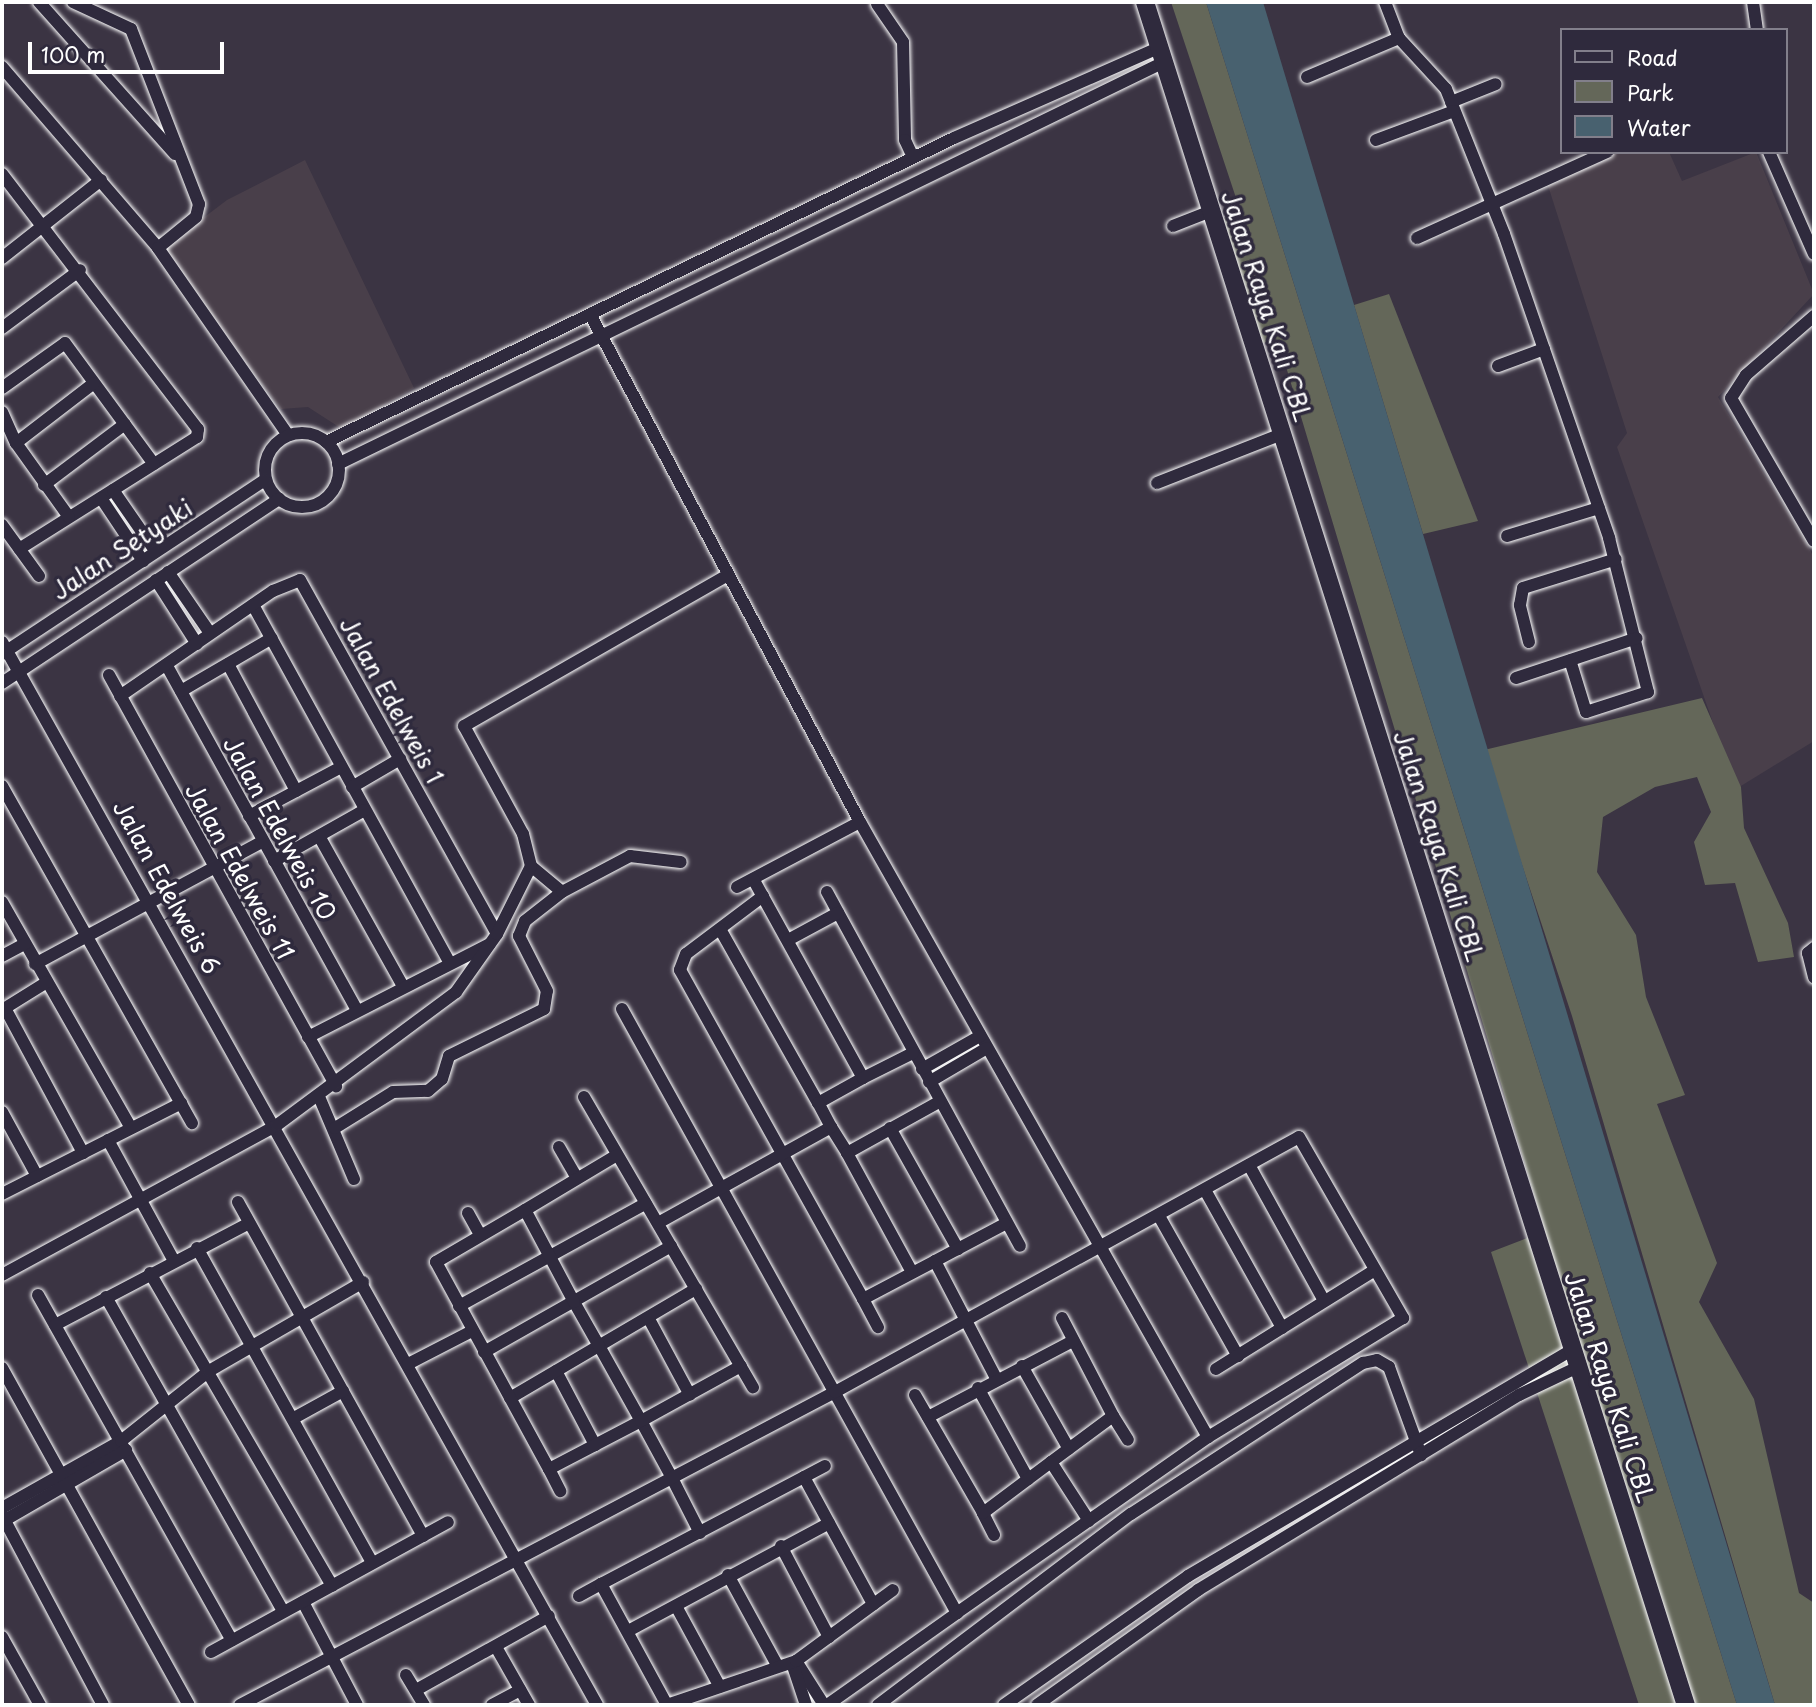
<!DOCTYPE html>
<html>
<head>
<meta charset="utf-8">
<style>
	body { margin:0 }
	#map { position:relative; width:1816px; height:1707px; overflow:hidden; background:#3b3443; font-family:"Playpen Sans",sans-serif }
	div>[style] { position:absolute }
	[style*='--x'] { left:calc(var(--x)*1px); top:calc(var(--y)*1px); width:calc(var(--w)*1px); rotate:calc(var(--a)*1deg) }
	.built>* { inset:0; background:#493f4a }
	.green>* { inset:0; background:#646759 }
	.water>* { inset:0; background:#48616f }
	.roads { filter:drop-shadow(0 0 2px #fff) drop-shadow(0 0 2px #fff) }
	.street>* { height:12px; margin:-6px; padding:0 6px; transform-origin:6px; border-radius:6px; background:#2f2a3d }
	.street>.ring { margin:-6px; padding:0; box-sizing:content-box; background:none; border:12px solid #2f2a3d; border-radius:50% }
	.secondary>* { height:18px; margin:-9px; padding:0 9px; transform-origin:9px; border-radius:9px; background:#2f2a3d }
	span { translate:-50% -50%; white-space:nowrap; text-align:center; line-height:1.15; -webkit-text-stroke:7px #2f2a3d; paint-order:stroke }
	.street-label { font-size:24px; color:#fff }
	.frame { position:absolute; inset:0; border:4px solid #fff; pointer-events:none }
	.legend { position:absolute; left:1560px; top:28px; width:228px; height:126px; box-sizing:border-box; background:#2f2a3d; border:2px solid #827f8b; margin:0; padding:9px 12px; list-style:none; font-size:21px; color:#fff }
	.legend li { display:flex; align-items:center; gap:14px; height:35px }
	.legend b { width:35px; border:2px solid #827f8b }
	.scale { position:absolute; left:28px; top:42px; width:196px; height:32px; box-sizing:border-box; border:4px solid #fff; border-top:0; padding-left:9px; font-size:21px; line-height:24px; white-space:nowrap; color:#fff; -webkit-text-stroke:5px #2f2a3d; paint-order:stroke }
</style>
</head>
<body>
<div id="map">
	<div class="built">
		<i style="clip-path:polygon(1597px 152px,1669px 152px,1682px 181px,1756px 152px,1814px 294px,1718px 397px,1814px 557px,1814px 741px,1736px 789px,1617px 447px,1627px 433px,1544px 173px)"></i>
		<i style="clip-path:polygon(305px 160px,414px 388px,342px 429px,308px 407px,281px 409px,161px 250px,227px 200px)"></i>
	</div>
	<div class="green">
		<i style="clip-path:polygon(1171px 2px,1206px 2px,1737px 1705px,1639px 1705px,1491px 1252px,1545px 1231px,1278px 340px,1257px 344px,1213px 222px,1241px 213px)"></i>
		<i style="clip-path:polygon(1389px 294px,1478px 521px,1423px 534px,1354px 305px)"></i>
		<i style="clip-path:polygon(1702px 698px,1741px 787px,1744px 828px,1788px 923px,1794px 957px,1758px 962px,1735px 883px,1705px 885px,1694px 842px,1711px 812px,1697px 777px,1655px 787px,1603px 817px,1597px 872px,1636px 935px,1646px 997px,1685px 1095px,1657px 1104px,1717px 1263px,1699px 1302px,1754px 1399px,1799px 1593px,1814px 1603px,1814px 1705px,1775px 1705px,1572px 1016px,1484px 750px)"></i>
	</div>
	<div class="water">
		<i style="clip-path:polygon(1206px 2px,1263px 2px,1775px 1705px,1737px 1705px)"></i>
	</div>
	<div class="roads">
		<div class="street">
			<i style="--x:39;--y:2;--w:204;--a:48.2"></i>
			<i style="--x:73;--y:2;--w:64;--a:25"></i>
			<i style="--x:131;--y:29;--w:188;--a:68.8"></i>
			<i style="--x:199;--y:204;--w:13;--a:103"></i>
			<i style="--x:196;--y:217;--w:49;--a:140.8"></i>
			<i style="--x:1385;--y:2;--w:39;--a:69"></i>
			<i style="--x:1399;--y:38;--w:69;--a:47.3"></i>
			<i style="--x:1446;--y:89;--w:156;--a:68.2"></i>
			<i style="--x:1504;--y:234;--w:322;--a:70.9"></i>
			<i style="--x:1609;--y:538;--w:159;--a:75.8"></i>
			<i style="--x:1648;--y:692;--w:65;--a:162.1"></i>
			<i style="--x:1586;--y:712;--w:54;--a:-107.1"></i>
			<i style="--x:1753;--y:2;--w:28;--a:82"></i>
			<i style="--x:877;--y:4;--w:46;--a:55.6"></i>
			<i style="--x:903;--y:42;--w:98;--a:88.8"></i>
			<i style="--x:905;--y:140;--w:19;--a:65"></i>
			<i style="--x:2;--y:67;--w:239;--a:49.2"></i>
			<i style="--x:158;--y:248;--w:228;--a:55.2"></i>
			<i style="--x:1307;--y:77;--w:100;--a:-23"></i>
			<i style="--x:1451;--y:102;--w:48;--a:-21.8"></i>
			<i style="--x:1376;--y:140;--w:83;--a:-20.4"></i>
			<i style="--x:1769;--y:152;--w:111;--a:66.2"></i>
			<i style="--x:2;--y:174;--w:322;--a:52.5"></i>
			<i style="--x:198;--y:429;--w:8;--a:97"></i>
			<i style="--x:197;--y:437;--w:210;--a:147.8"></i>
			<i style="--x:1173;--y:226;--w:41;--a:-21.5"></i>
			<i style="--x:1417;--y:238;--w:209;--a:-24.4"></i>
			<i style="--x:2;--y:258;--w:126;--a:-38.2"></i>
			<i style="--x:590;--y:314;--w:575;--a:62.01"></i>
			<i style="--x:860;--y:822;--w:707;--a:60.5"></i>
			<i style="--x:1814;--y:316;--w:90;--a:139.1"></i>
			<i style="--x:1746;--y:375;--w:27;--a:123"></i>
			<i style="--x:1731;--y:398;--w:165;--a:59.9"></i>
			<i style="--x:2;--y:328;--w:97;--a:-36.6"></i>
			<i style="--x:1498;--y:366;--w:49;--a:-20.3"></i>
			<i style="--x:2;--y:388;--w:77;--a:-35.5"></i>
			<i style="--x:65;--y:343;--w:150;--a:53.7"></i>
			<i style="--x:2;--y:412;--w:34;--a:66"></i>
			<i style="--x:16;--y:443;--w:91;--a:54.4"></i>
			<i class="ring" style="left:265px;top:433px;width:62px;height:62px"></i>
			<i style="--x:326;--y:442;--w:698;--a:-25.83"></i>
			<i style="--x:954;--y:138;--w:225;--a:-23.8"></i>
			<i style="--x:16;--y:443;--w:98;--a:-37.6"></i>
			<i style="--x:338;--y:464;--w:919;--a:-25.95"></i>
			<i style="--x:1157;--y:483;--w:134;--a:-21.4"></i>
			<i style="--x:44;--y:485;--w:101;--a:-37"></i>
			<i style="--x:113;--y:490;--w:75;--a:55.3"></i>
			<i style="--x:101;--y:498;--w:76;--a:56.3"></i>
			<i style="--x:2;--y:525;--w:63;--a:54"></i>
			<i style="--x:1507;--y:536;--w:96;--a:-16.9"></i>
			<i style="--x:168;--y:572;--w:74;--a:55.5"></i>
			<i style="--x:156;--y:580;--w:76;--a:57.4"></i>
			<i style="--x:253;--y:605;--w:406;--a:61.2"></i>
			<i style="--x:2;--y:642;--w:1218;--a:60.76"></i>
			<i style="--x:1529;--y:642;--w:38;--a:-104"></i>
			<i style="--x:1520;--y:605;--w:17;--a:-80"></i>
			<i style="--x:1523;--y:588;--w:97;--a:-17.3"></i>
			<i style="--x:2;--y:654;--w:315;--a:-33.5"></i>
			<i style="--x:228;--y:664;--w:144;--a:61.8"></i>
			<i style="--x:167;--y:666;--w:393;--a:61.1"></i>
			<i style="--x:109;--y:675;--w:470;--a:61.1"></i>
			<i style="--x:1516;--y:678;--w:127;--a:-18.3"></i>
			<i style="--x:2;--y:683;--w:333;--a:-33.6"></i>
			<i style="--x:181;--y:691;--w:105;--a:-30.2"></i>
			<i style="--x:120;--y:696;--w:186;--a:-34.5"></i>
			<i style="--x:273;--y:591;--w:29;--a:-22"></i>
			<i style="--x:300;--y:580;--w:405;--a:60.9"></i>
			<i style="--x:2;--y:786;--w:387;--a:60.6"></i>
			<i style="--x:352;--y:787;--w:56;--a:-30.3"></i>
			<i style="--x:249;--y:816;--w:104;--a:-28"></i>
			<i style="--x:319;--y:836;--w:172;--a:60.8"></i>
			<i style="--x:274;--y:861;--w:104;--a:-29.3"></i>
			<i style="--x:531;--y:866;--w:40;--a:40"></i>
			<i style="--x:737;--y:887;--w:139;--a:-27.9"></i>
			<i style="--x:827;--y:892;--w:403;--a:61.4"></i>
			<i style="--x:763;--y:896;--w:96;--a:143"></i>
			<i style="--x:686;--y:954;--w:17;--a:111"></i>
			<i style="--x:680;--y:970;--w:376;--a:60.9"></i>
			<i style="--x:863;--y:1299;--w:81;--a:-27.8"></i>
			<i style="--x:935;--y:1261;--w:132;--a:62.5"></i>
			<i style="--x:2;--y:902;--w:260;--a:60.3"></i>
			<i style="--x:720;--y:929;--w:200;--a:60.6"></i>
			<i style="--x:818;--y:1103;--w:51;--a:-29.1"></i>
			<i style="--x:863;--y:1078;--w:227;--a:-118.9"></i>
			<i style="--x:788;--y:940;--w:57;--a:-28.4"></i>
			<i style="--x:1814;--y:948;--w:8;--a:140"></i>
			<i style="--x:1808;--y:953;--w:25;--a:76"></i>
			<i style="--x:2;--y:956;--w:26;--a:-28"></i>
			<i style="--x:35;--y:964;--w:259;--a:-28.3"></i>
			<i style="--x:5;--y:1008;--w:165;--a:61.7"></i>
			<i style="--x:622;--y:1009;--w:691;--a:60.99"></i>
			<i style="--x:957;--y:1613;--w:159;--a:144.7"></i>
			<i style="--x:2;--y:1010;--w:53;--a:-31.9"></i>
			<i style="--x:308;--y:1037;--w:204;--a:-27.1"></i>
			<i style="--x:922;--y:1069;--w:67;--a:-29.6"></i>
			<i style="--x:863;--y:1078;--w:56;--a:-26.6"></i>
			<i style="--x:929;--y:1082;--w:67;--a:-30.4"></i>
			<i style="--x:584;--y:1097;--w:336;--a:59.8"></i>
			<i style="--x:320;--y:1099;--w:87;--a:67"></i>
			<i style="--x:2;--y:1112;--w:73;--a:61.3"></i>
			<i style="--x:831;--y:1127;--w:31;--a:58"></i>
			<i style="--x:847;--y:1153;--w:105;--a:-29"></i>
			<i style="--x:335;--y:1128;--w:68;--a:-31.8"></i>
			<i style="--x:393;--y:1092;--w:35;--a:-2"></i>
			<i style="--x:428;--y:1091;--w:18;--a:-41"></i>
			<i style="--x:442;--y:1079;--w:24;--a:-73"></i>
			<i style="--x:449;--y:1056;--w:106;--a:-26.3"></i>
			<i style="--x:544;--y:1009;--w:18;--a:-81"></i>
			<i style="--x:547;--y:991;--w:62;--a:-117"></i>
			<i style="--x:519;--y:936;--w:16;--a:-68"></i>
			<i style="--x:525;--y:921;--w:47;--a:-38.1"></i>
			<i style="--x:562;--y:892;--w:77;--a:-27.9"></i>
			<i style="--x:630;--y:856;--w:51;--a:6.7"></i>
			<i style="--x:890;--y:1128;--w:139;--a:60.7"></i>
			<i style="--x:108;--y:1140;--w:138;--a:61.4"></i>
			<i style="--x:559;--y:1147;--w:36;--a:60"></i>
			<i style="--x:847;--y:1153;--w:136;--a:61.4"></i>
			<i style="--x:1249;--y:1165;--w:155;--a:61.1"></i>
			<i style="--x:1205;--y:1190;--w:158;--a:60.8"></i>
			<i style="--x:2;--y:1194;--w:201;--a:-26.9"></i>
			<i style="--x:238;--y:1202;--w:382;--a:61"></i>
			<i style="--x:525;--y:1210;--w:107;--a:-30.9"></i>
			<i style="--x:468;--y:1213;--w:23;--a:61"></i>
			<i style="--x:1159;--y:1216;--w:161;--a:60.6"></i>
			<i style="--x:658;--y:1223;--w:198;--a:-29"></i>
			<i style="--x:831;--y:1127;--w:27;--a:-118"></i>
			<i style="--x:197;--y:1248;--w:360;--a:60.9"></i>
			<i style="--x:935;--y:1261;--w:79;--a:-27.9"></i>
			<i style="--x:150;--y:1273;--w:362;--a:59.8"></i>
			<i style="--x:2;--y:1275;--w:313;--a:-28.6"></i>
			<i style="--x:277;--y:1125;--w:223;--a:-36.6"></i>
			<i style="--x:456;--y:992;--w:71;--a:-54.7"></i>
			<i style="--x:497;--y:934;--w:76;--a:-63.4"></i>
			<i style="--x:531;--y:866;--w:33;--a:-104"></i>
			<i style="--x:523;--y:834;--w:123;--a:-118.6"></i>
			<i style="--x:464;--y:726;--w:304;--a:-29.8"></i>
			<i style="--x:38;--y:1295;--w:396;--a:60.7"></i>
			<i style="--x:106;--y:1297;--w:360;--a:60.6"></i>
			<i style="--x:863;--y:1299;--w:32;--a:62"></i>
			<i style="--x:459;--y:1306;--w:213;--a:-28.8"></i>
			<i style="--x:1062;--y:1318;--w:110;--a:62.5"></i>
			<i style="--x:649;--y:1319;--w:86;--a:61.7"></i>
			<i style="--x:55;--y:1325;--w:219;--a:-27.7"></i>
			<i style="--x:484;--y:1352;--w:215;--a:-29.5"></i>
			<i style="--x:408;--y:1364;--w:72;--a:-27.3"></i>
			<i style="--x:1022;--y:1366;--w:95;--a:60.5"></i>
			<i style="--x:2;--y:1368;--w:385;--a:61"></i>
			<i style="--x:1216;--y:1369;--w:187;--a:-31.9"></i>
			<i style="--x:556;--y:1371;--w:84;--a:62.2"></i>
			<i style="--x:978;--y:1388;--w:104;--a:61.2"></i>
			<i style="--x:915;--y:1395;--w:136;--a:60"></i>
			<i style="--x:510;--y:1398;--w:216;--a:-30.4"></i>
			<i style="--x:928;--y:1417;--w:164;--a:-27.7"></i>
			<i style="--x:294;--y:1418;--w:56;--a:-28.9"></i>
			<i style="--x:1051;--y:1462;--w:77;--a:-36.6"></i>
			<i style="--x:1113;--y:1416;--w:28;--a:58"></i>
			<i style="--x:549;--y:1469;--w:25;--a:63"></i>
			<i style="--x:804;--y:1477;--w:145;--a:61.5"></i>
			<i style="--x:2;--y:1508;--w:137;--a:-29.4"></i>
			<i style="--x:121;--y:1441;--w:112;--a:-38.5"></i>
			<i style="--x:209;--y:1371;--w:178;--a:-30"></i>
			<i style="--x:2;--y:1515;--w:215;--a:62"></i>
			<i style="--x:5;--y:1520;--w:140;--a:-30"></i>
			<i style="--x:700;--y:1533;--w:62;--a:-117"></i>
			<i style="--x:672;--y:1478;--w:65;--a:-118.5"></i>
			<i style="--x:641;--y:1421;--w:86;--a:-119.2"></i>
			<i style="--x:599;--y:1346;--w:51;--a:-119.6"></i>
			<i style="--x:574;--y:1302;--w:104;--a:-118"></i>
			<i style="--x:525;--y:1210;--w:103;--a:149.7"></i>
			<i style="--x:436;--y:1262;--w:236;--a:61.4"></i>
			<i style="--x:549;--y:1469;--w:104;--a:-27.6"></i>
			<i style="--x:641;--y:1421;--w:114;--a:-28.8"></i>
			<i style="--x:994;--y:1535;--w:25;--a:-117"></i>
			<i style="--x:983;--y:1513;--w:85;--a:-36.9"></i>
			<i style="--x:1051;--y:1462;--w:70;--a:57.2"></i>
			<i style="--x:781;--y:1546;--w:103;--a:62.2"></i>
			<i style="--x:728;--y:1575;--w:102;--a:61.4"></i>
			<i style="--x:579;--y:1596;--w:25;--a:-29"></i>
			<i style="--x:303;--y:1602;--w:116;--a:62.3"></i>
			<i style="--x:676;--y:1606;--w:92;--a:61.5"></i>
			<i style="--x:628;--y:1631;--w:228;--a:-28.2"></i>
			<i style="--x:2;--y:1637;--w:78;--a:60.8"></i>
			<i style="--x:496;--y:1647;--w:67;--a:60.4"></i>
			<i style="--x:211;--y:1652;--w:270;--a:-28.7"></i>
			<i style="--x:796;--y:1661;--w:52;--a:57.5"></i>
			<i style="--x:792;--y:1663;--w:44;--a:71.6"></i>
			<i style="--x:406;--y:1675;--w:35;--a:59"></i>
			<i style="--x:416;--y:1690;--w:152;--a:-29.1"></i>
			<i style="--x:240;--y:1705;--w:672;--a:-27.75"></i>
			<i style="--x:835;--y:1392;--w:529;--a:-28.79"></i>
			<i style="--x:1299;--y:1137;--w:209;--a:60.1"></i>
			<i style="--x:1403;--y:1318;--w:228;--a:148.6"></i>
			<i style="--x:1208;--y:1437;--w:307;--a:145"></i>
			<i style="--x:492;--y:1705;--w:32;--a:-28"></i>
			<i style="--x:667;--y:1705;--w:138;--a:-118.6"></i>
			<i style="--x:601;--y:1584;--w:253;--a:-27.8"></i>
			<i style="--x:667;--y:1705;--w:136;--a:-18.8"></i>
			<i style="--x:796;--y:1661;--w:120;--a:-36.2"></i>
			<i style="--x:878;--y:1705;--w:317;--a:-37.1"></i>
			<i style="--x:1131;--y:1514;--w:277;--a:-33.1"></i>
			<i style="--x:1363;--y:1363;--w:14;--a:-12"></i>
			<i style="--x:1377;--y:1360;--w:14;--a:30"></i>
			<i style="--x:1389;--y:1367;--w:94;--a:70"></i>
			<i style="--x:1004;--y:1705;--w:225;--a:-35"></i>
			<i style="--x:1188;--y:1576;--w:447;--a:-30.5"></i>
			<i style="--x:1037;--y:1705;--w:198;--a:-35.5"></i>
			<i style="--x:1198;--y:1590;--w:376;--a:-31.3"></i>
			<i style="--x:1519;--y:1395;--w:65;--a:-25.4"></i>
		</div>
		<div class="secondary">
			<i style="--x:1145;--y:2;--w:1787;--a:72.38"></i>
		</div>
	</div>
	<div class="street-label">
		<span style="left:1267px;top:306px;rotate:72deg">Jalan Raya Kali CBL</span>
		<span style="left:122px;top:549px;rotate:-33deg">Jalan Setyaki</span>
		<span style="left:392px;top:700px;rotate:61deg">Jalan Edelweis 1</span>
		<span style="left:280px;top:828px;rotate:61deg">Jalan Edelweis 10</span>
		<span style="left:1439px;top:846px;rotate:72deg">Jalan Raya Kali CBL</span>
		<span style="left:240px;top:871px;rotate:61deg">Jalan Edelweis 11</span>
		<span style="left:167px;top:887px;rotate:61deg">Jalan Edelweis 6</span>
		<span style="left:1610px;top:1387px;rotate:72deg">Jalan Raya Kali CBL</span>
	</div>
	<div class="frame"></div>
	<ul class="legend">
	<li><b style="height:9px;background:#2f2a3d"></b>Road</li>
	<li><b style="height:19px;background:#646759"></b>Park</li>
	<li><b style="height:19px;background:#48616f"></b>Water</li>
	</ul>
	<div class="scale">100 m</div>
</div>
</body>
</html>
